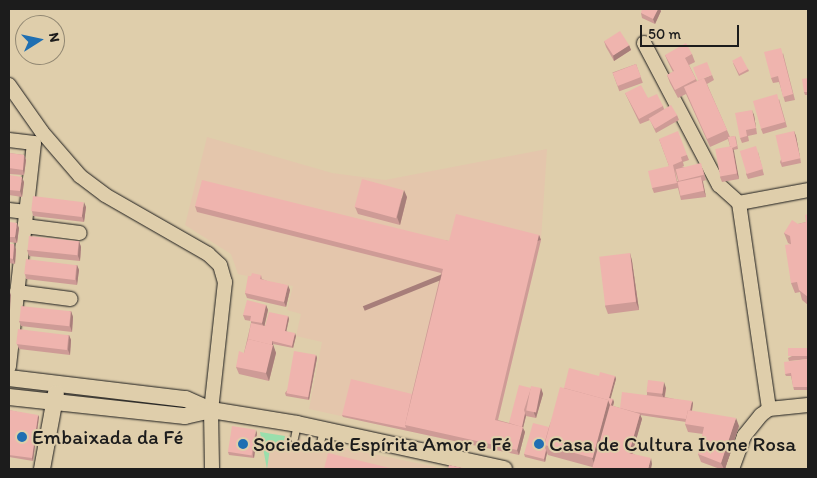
<!DOCTYPE html>
<html>
<head>
<meta charset="utf-8">
<style>
	body { margin:0 }
	#map { position:relative; width:817px; height:478px; overflow:hidden; background:#dfceab; font-family:Itim,sans-serif }
	div>[style] { position:absolute }
	[style*='--x'] { left:calc(var(--x)*1px); top:calc(var(--y)*1px); width:calc(var(--w)*1px); rotate:calc(var(--a)*1deg) }
	.built>* { inset:0; background:#e4c6ac }
	.green>* { inset:0; background:#99dfac }
	.roads { filter:drop-shadow(0 0 1px #1c1c1c) drop-shadow(0 0 1px #1c1c1c) }
	.service>* { height:7px; margin:-3.5px; padding:0 3.5px; transform-origin:3.5px; border-radius:3.5px; background:#dfceab }
	.minor>* { height:14px; margin:-7px; padding:0 7px; transform-origin:7px; border-radius:7px; background:#dfceab }
	.tertiary>* { height:16px; margin:-8px; padding:0 8px; transform-origin:8px; border-radius:8px; background:#dfceab }
	.wall>* { inset:0; background:#ce9b96; transform-origin:0 0 }
	.shaded-wall>* { inset:0; background:#a77e7a; transform-origin:0 0 }
	.building>* { inset:0; background:#efb4ae; transform-origin:0 0 }
	.dots>* { width:14px; height:14px; translate:-50% -50%; box-sizing:border-box; border:2px solid #dfceab; border-radius:50% }
	span { translate:-50% -50%; white-space:nowrap; text-align:center; line-height:1.15; -webkit-text-stroke:4px #dfceab; paint-order:stroke }
	.poi-label { font-size:21px; color:#1c1c1c }
	.left { translate:0 -50%; text-align:left }
	.frame { position:absolute; inset:0; border:10px solid #1c1c1c; pointer-events:none }
	.north { position:absolute; left:15px; top:15px; width:50px; height:50px; box-sizing:border-box; background:#dfceab; border:1px solid #918772; border-radius:50%; rotate:80deg; font-size:14px; font-weight:700; line-height:20px; text-align:center; color:#1c1c1c }
	.north::after { content:''; display:block; margin:auto; width:18px; height:22px; background:#1f6fb2; clip-path:polygon(50% 0,100% 100%,50% 72%,0 100%) }
	.scale { position:absolute; left:640px; top:25px; width:99px; height:22px; box-sizing:border-box; border:2px solid #1c1c1c; border-top:0; padding-left:6px; font-size:15px; line-height:18px; white-space:nowrap; color:#1c1c1c; -webkit-text-stroke:4px #dfceab; paint-order:stroke }
</style>
</head>
<body>
<div id="map">
	<div class="built">
		<i style="clip-path:polygon(207px 137px,332px 173px,385px 180px,547px 149px,541px 240px,491px 449px,309px 409px,322px 342px,296px 336px,301px 314px,287px 310px,293px 286px,238px 274px,231px 254px,185px 225px)"></i>
		<i style="clip-path:polygon(260px 432px,320px 443px,436px 467px,436px 469px,267px 469px)"></i>
	</div>
	<div class="green">
		<i style="clip-path:polygon(260px 432px,285px 436px,282px 450px,270px 448px,267px 469px)"></i>
	</div>
	<div class="roads">
		<div class="service">
			<i style="--x:294;--y:438;--w:14;--a:-78"></i>
			<i style="--x:320;--y:443;--w:14;--a:-78"></i>
		</div>
		<div class="minor">
			<i style="--x:644;--y:43;--w:161;--a:62.2"></i>
			<i style="--x:719;--y:185;--w:27;--a:42"></i>
			<i style="--x:739;--y:203;--w:208;--a:81.7"></i>
			<i style="--x:9;--y:85;--w:57;--a:54.9"></i>
			<i style="--x:42;--y:132;--w:58;--a:49.2"></i>
			<i style="--x:80;--y:176;--w:31;--a:37"></i>
			<i style="--x:105;--y:195;--w:119;--a:29.8"></i>
			<i style="--x:208;--y:254;--w:16;--a:43"></i>
			<i style="--x:220;--y:265;--w:18;--a:74"></i>
			<i style="--x:225;--y:282;--w:129;--a:96.2"></i>
			<i style="--x:211;--y:410;--w:59;--a:89"></i>
			<i style="--x:9;--y:140;--w:25;--a:7"></i>
			<i style="--x:34;--y:143;--w:225;--a:96.4"></i>
			<i style="--x:739;--y:203;--w:70;--a:-10.7"></i>
			<i style="--x:9;--y:210;--w:17;--a:7"></i>
			<i style="--x:25;--y:226;--w:55;--a:7.3"></i>
			<i style="--x:17;--y:292;--w:54;--a:7.4"></i>
			<i style="--x:732;--y:469;--w:35;--a:-70"></i>
			<i style="--x:744;--y:436;--w:27;--a:-51"></i>
			<i style="--x:761;--y:415;--w:10;--a:-37"></i>
			<i style="--x:769;--y:409;--w:39;--a:-6"></i>
		</div>
		<div class="tertiary">
			<i style="--x:9;--y:378;--w:178;--a:6.8"></i>
			<i style="--x:186;--y:399;--w:27;--a:24"></i>
			<i style="--x:211;--y:410;--w:87;--a:9.2"></i>
			<i style="--x:297;--y:424;--w:212;--a:12.3"></i>
			<i style="--x:9;--y:397;--w:177;--a:6.2"></i>
			<i style="--x:185;--y:416;--w:27;--a:-13"></i>
			<i style="--x:42;--y:469;--w:77;--a:-79.6"></i>
		</div>
	</div>
	<div class="wall">
		<i style="clip-path:polygon(661px 11px,655px 24px,642px 18px,641px 13px)"></i>
		<i style="clip-path:polygon(604px 41px,629px 45px,631px 50px,614px 61px,606px 47px)"></i>
		<i style="clip-path:polygon(783px 53px,795px 100px,785px 102px,779px 82px,773px 83px,771px 78px)"></i>
		<i style="clip-path:polygon(692px 54px,695px 62px,689px 65px,697px 81px,712px 75px,714px 80px,707px 84px,730px 137px,735px 136px,736px 138px,738px 149px,733px 150px,739px 179px,722px 182px,720px 177px,730px 146px,728px 139px,710px 147px,686px 94px,678px 98px,670px 83px,667px 75px,673px 72px,668px 62px,665px 55px)"></i>
		<i style="clip-path:polygon(733px 63px,748px 69px,749px 71px,739px 76px)"></i>
		<i style="left:636px;top:64px;width:20px;height:25px;rotate:70deg"></i>
		<i style="clip-path:polygon(808px 78px,808px 95px,805px 95px,804px 92px)"></i>
		<i style="clip-path:polygon(625px 93px,648px 98px,663px 106px,664px 109px,677px 115px,679px 120px,656px 133px,650px 120px,640px 124px)"></i>
		<i style="clip-path:polygon(779px 99px,787px 127px,763px 134px,761px 129px)"></i>
		<i style="clip-path:polygon(754px 115px,757px 134px,748px 136px,749px 141px,742px 143px,740px 138px)"></i>
		<i style="clip-path:polygon(794px 131px,796px 136px,801px 163px,782px 167px,780px 162px)"></i>
		<i style="clip-path:polygon(evenodd,659px 139px,687px 155px,689px 160px,683px 162px,684px 166px,682px 167px,703px 169px,706px 180px,703px 181px,706px 197px,681px 200px,678px 188px,654px 193px,652px 188px,669px 166px,659px 139px,675px 170px,678px 181px,677px 181px,675px 170px)"></i>
		<i style="clip-path:polygon(758px 152px,764px 175px,748px 179px,746px 174px)"></i>
		<i style="clip-path:polygon(9px 153px,24px 155px,26px 160px,24px 175px,9px 174px)"></i>
		<i style="clip-path:polygon(9px 175px,24px 182px,22px 197px,9px 195px)"></i>
		<i style="clip-path:polygon(407px 197px,400px 225px,358px 214px,355px 207px)"></i>
		<i style="clip-path:polygon(195px 206px,449px 241px,539px 235px,541px 240px,498px 420px,509px 423px,531px 388px,541px 388px,543px 394px,536px 418px,526px 416px,523px 428px,525px 432px,519px 455px,343px 417px,342px 415px,412px 394px,441px 273px,197px 212px)"></i>
		<i style="clip-path:polygon(86px 207px,84px 222px,33px 216px,32px 211px)"></i>
		<i style="clip-path:polygon(808px 214px,808px 305px,802px 300px,800px 292px,795px 293px,791px 283px,790px 244px,788px 243px,784px 233px,798px 224px,806px 222px)"></i>
		<i style="clip-path:polygon(9px 222px,19px 228px,17px 243px,9px 242px)"></i>
		<i style="clip-path:polygon(79px 241px,81px 247px,80px 261px,29px 256px,27px 250px)"></i>
		<i style="clip-path:polygon(9px 244px,16px 249px,15px 264px,9px 263px)"></i>
		<i style="clip-path:polygon(630px 253px,632px 261px,639px 310px,608px 314px,605px 306px)"></i>
		<i style="clip-path:polygon(77px 265px,79px 270px,77px 285px,26px 279px,25px 274px)"></i>
		<i style="clip-path:polygon(261px 275px,262px 279px,290px 290px,286px 307px,247px 298px,245px 293px,251px 276px)"></i>
		<i style="clip-path:polygon(266px 305px,268px 310px,264px 326px,288px 316px,289px 319px,286px 331px,296px 336px,293px 348px,273px 344px,273px 346px,276px 353px,269px 381px,239px 374px,236px 367px,244px 353px,251px 323px,251px 321px,245px 320px,243px 315px)"></i>
		<i style="clip-path:polygon(71px 311px,73px 317px,72px 332px,21px 326px,19px 321px)"></i>
		<i style="clip-path:polygon(69px 335px,71px 340px,70px 355px,19px 349px,17px 344px)"></i>
		<i style="clip-path:polygon(808px 348px,808px 359px,789px 361px,788px 358px)"></i>
		<i style="clip-path:polygon(316px 355px,317px 358px,309px 400px,286px 396px,285px 393px)"></i>
		<i style="clip-path:polygon(808px 359px,808px 390px,794px 390px,791px 376px,786px 376px,785px 374px)"></i>
		<i style="clip-path:polygon(599px 376px,615px 376px,616px 379px,610px 399px,614px 402px,613px 406px,620px 408px,647px 395px,647px 392px,666px 388px,665px 397px,693px 403px,692px 411px,739px 426px,725px 469px,720px 469px,701px 462px,698px 454px,703px 434px,688px 432px,685px 424px,686px 422px,640px 415px,642px 419px,632px 453px,652px 464px,592px 467px,548px 455px,547px 453px,545px 462px,525px 457px,524px 454px,549px 427px,564px 388px)"></i>
		<i style="clip-path:polygon(9px 410px,39px 417px,33px 461px,9px 457px)"></i>
		<i style="clip-path:polygon(257px 433px,254px 458px,229px 455px,228px 452px)"></i>
	</div>
	<div class="shaded-wall">
		<i style="clip-path:polygon(658px 9px,660px 9px,661px 11px,655px 24px,653px 19px)"></i>
		<i style="clip-path:polygon(629px 45px,631px 50px,614px 61px,613px 55px)"></i>
		<i style="clip-path:polygon(752px 110px,754px 115px,757px 134px,756px 128px)"></i>
		<i style="clip-path:polygon(794px 131px,796px 136px,801px 163px,800px 158px)"></i>
		<i style="clip-path:polygon(732px 146px,734px 151px,739px 179px,737px 174px)"></i>
		<i style="clip-path:polygon(24px 155px,26px 160px,24px 175px,23px 170px)"></i>
		<i style="clip-path:polygon(22px 177px,24px 182px,22px 197px,20px 191px)"></i>
		<i style="clip-path:polygon(701px 177px,703px 183px,706px 197px,704px 191px)"></i>
		<i style="clip-path:polygon(404px 190px,407px 197px,400px 225px,397px 217px)"></i>
		<i style="clip-path:polygon(84px 202px,86px 207px,84px 222px,82px 216px)"></i>
		<i style="clip-path:polygon(17px 223px,19px 228px,17px 243px,15px 237px)"></i>
		<i style="left:539px;top:235px;width:5px;height:190px;rotate:68deg"></i>
		<i style="clip-path:polygon(79px 241px,81px 247px,80px 261px,78px 256px)"></i>
		<i style="clip-path:polygon(14px 244px,16px 249px,15px 264px,13px 259px)"></i>
		<i style="clip-path:polygon(630px 253px,632px 261px,639px 310px,636px 302px)"></i>
		<i style="clip-path:polygon(77px 265px,79px 270px,77px 285px,76px 279px)"></i>
		<i style="clip-path:polygon(288px 285px,290px 290px,286px 307px,284px 302px)"></i>
		<i style="clip-path:polygon(9px 290px,11px 295px,10px 310px,9px 308px)"></i>
		<i style="clip-path:polygon(266px 305px,268px 310px,264px 328px,262px 323px)"></i>
		<i style="clip-path:polygon(71px 311px,73px 317px,72px 332px,70px 326px)"></i>
		<i style="clip-path:polygon(288px 316px,289px 319px,286px 333px,285px 331px)"></i>
		<i style="clip-path:polygon(295px 333px,296px 336px,293px 348px,292px 346px)"></i>
		<i style="clip-path:polygon(69px 335px,71px 340px,70px 355px,68px 350px)"></i>
		<i style="clip-path:polygon(272px 341px,276px 353px,269px 381px,266px 373px)"></i>
		<i style="clip-path:polygon(316px 355px,317px 358px,309px 400px,308px 398px)"></i>
		<i style="clip-path:polygon(615px 376px,616px 379px,610px 401px,609px 398px)"></i>
		<i style="clip-path:polygon(664px 382px,666px 388px,664px 399px,662px 394px)"></i>
		<i style="clip-path:polygon(541px 388px,543px 394px,536px 418px,534px 413px)"></i>
		<i style="clip-path:polygon(613px 399px,614px 402px,596px 468px,592px 458px,608px 400px)"></i>
		<i style="clip-path:polygon(692px 401px,693px 403px,690px 422px,689px 419px)"></i>
		<i style="clip-path:polygon(525px 413px,526px 416px,523px 428px,525px 432px,519px 455px,517px 450px,521px 429px)"></i>
		<i style="clip-path:polygon(640px 414px,642px 419px,631px 458px,629px 453px)"></i>
		<i style="clip-path:polygon(38px 415px,39px 417px,33px 461px,32px 458px)"></i>
		<i style="clip-path:polygon(736px 418px,739px 426px,725px 469px,724px 469px,721px 463px)"></i>
		<i style="clip-path:polygon(256px 430px,257px 433px,254px 458px,253px 456px)"></i>
		<i style="clip-path:polygon(546px 450px,547px 453px,545px 462px,544px 459px)"></i>
		<i style="clip-path:polygon(651px 458px,652px 464px,651px 469px,648px 469px)"></i>
	</div>
	<div class="building">
		<i style="clip-path:polygon(642px 9px,658px 9px,653px 19px,641px 13px)"></i>
		<i style="left:620px;top:31px;width:17px;height:19px;rotate:57deg"></i>
		<i style="clip-path:polygon(686px 43px,692px 54px,685px 58px,696px 79px,675px 90px,667px 75px,674px 71px,665px 55px)"></i>
		<i style="clip-path:polygon(781px 48px,793px 94px,783px 97px,778px 76px,771px 78px,764px 52px)"></i>
		<i style="left:741px;top:56px;width:15px;height:10px;rotate:62deg"></i>
		<i style="left:707px;top:62px;width:14px;height:15px;rotate:69deg"></i>
		<i style="left:636px;top:64px;width:14px;height:25px;rotate:69deg"></i>
		<i style="left:704px;top:78px;width:57px;height:22px;rotate:66deg"></i>
		<i style="clip-path:polygon(808px 78px,808px 92px,804px 92px,802px 79px)"></i>
		<i style="clip-path:polygon(641px 85px,648px 98px,657px 94px,663px 106px,639px 119px,625px 93px)"></i>
		<i style="left:777px;top:94px;width:29px;height:25px;rotate:74deg"></i>
		<i style="left:671px;top:105px;width:12px;height:26px;rotate:59deg"></i>
		<i style="clip-path:polygon(752px 110px,756px 128px,746px 130px,747px 136px,740px 138px,735px 113px)"></i>
		<i style="clip-path:polygon(678px 131px,687px 155px,681px 157px,682px 161px,673px 165px,677px 183px,652px 188px,648px 171px,669px 166px,659px 139px)"></i>
		<i style="left:794px;top:131px;width:28px;height:19px;rotate:77deg"></i>
		<i style="clip-path:polygon(735px 136px,737px 146px,732px 148px,732px 146px,730px 146px,728px 137px)"></i>
		<i style="left:732px;top:146px;width:28px;height:17px;rotate:80deg"></i>
		<i style="left:756px;top:146px;width:24px;height:17px;rotate:73deg"></i>
		<i style="clip-path:polygon(9px 153px,24px 155px,23px 170px,9px 168px)"></i>
		<i style="left:701px;top:163px;width:12px;height:26px;rotate:76deg"></i>
		<i style="clip-path:polygon(9px 175px,22px 177px,20px 191px,9px 190px)"></i>
		<i style="left:701px;top:177px;width:14px;height:24px;rotate:78deg"></i>
		<i style="left:362px;top:179px;width:43px;height:29px;rotate:15deg"></i>
		<i style="clip-path:polygon(202px 180px,449px 241px,456px 214px,539px 235px,495px 420px,523px 427px,517px 450px,405px 425px,443px 269px,195px 206px)"></i>
		<i style="left:33px;top:196px;width:51px;height:15px;rotate:7deg"></i>
		<i style="clip-path:polygon(808px 214px,808px 297px,799px 290px,797px 282px,791px 283px,785px 245px,791px 244px,790px 236px,784px 233px,792px 220px,798px 224px,806px 222px,805px 215px)"></i>
		<i style="clip-path:polygon(9px 222px,17px 223px,15px 237px,9px 237px)"></i>
		<i style="left:29px;top:236px;width:50px;height:14px;rotate:6deg"></i>
		<i style="clip-path:polygon(9px 244px,14px 244px,13px 259px,9px 258px)"></i>
		<i style="left:630px;top:253px;width:49px;height:31px;rotate:83deg"></i>
		<i style="left:26px;top:259px;width:51px;height:15px;rotate:7deg"></i>
		<i style="clip-path:polygon(252px 273px,261px 275px,260px 279px,288px 285px,284px 302px,245px 293px,248px 276px,251px 276px)"></i>
		<i style="clip-path:polygon(247px 300px,266px 305px,262px 323px,250px 321px,251px 316px,243px 315px)"></i>
		<i style="left:21px;top:306px;width:50px;height:15px;rotate:6deg"></i>
		<i style="clip-path:polygon(269px 312px,288px 316px,285px 331px,295px 333px,292px 346px,272px 341px,272px 345px,248px 339px,251px 323px,265px 326px)"></i>
		<i style="left:18px;top:329px;width:51px;height:15px;rotate:7deg"></i>
		<i style="clip-path:polygon(248px 339px,273px 345px,266px 373px,236px 367px,239px 351px,244px 353px)"></i>
		<i style="left:808px;top:348px;width:8px;height:20px;rotate:90deg"></i>
		<i style="left:294px;top:351px;width:22px;height:43px;rotate:10deg"></i>
		<i style="clip-path:polygon(808px 359px,808px 387px,793px 387px,791px 373px,785px 374px,784px 362px)"></i>
		<i style="clip-path:polygon(569px 368px,599px 376px,600px 372px,615px 376px,609px 398px,613px 399px,611px 405px,610px 405px,608px 400px,564px 388px)"></i>
		<i style="clip-path:polygon(351px 379px,412px 394px,405px 425px,406px 428px,342px 415px)"></i>
		<i style="left:648px;top:380px;width:16px;height:12px;rotate:7deg"></i>
		<i style="clip-path:polygon(519px 385px,531px 388px,524px 410px,525px 413px,522px 427px,509px 423px)"></i>
		<i style="left:531px;top:386px;width:10px;height:25px;rotate:11deg"></i>
		<i style="left:560px;top:387px;width:50px;height:60px;rotate:15deg"></i>
		<i style="clip-path:polygon(622px 392px,692px 401px,690px 410px,688px 410px,686px 419px,635px 412px,620px 408px)"></i>
		<i style="clip-path:polygon(610px 405px,640px 414px,629px 453px,651px 458px,648px 469px,592px 469px)"></i>
		<i style="clip-path:polygon(9px 410px,38px 415px,32px 458px,9px 455px)"></i>
		<i style="clip-path:polygon(688px 410px,736px 418px,721px 463px,698px 454px,704px 427px,685px 424px)"></i>
		<i style="clip-path:polygon(533px 423px,549px 427px,544px 445px,546px 450px,544px 459px,524px 454px)"></i>
		<i style="left:232px;top:426px;width:24px;height:26px;rotate:9deg"></i>
		<i style="clip-path:polygon(328px 453px,394px 469px,324px 469px)"></i>
		<i style="clip-path:polygon(449px 465px,468px 469px,448px 469px)"></i>
	</div>
	<div class="dots">
		<i style="left:22px;top:437px;background:#1f6fb2"></i>
		<i style="left:243px;top:444px;background:#1f6fb2"></i>
		<i style="left:539px;top:444px;background:#1f6fb2"></i>
	</div>
	<div class="poi-label">
		<span class="left" style="left:32px;top:437px">Embaixada da Fé</span>
		<span class="left" style="left:253px;top:444px">Sociedade Espírita Amor e Fé</span>
		<span class="left" style="left:549px;top:444px">Casa de Cultura Ivone Rosa</span>
	</div>
	<div class="frame"></div>
	<div class="north">N</div>
	<div class="scale">50 m</div>
</div>
</body>
</html>
